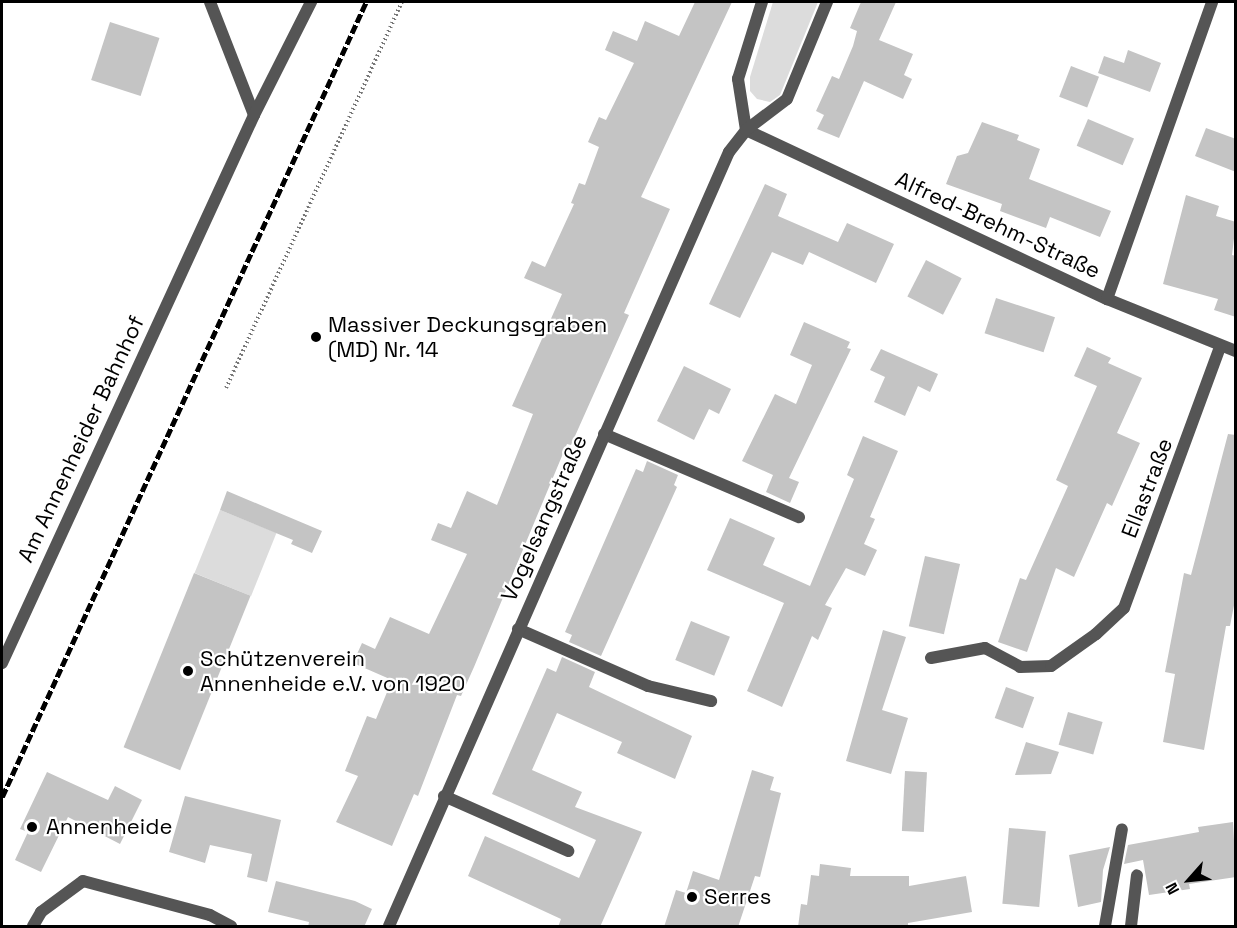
<!DOCTYPE html>
<html>
<head>
<meta charset="utf-8">
<style>
	body { margin:0 }
	#map { position:relative; width:1237px; height:928px; overflow:hidden; background:#fff; font-family:"Space Grotesk",sans-serif }
	div>[style] { position:absolute }
	[style*='--x'] { left:calc(var(--x)*1px); top:calc(var(--y)*1px); width:calc(var(--w)*1px); rotate:calc(var(--a)*1deg) }
	.green>* { inset:0; background:#dcdcdc; transform-origin:0 0 }
	.building>* { inset:0; background:#c4c4c4; transform-origin:0 0 }
	.path>* { height:4px; margin-top:-2px; transform-origin:0; background:repeating-linear-gradient(90deg,#777 0 1.5px,transparent 0 4.5px) }
	.service>* { height:12px; margin:-6px; padding:0 6px; transform-origin:6px; border-radius:6px; background:#555 }
	.minor>* { height:12px; margin:-6px; padding:0 6px; transform-origin:6px; border-radius:6px; background:#555 }
	.rail>* { height:4.5px; margin-top:-2.25px; transform-origin:0; background:repeating-linear-gradient(90deg,#000 0 9px,transparent 0 12px) }
	.dots>* { width:16px; height:16px; translate:-50% -50%; box-sizing:border-box; border:3px solid #fff; border-radius:50% }
	span { translate:-50% -50%; white-space:nowrap; text-align:center; line-height:1.15; -webkit-text-stroke:4.5px #fff; paint-order:stroke }
	.street-label { font-size:22px; color:#000 }
	.poi-label { font-size:22px; color:#000 }
	.left { translate:0 -50%; text-align:left }
	.frame { position:absolute; inset:0; border:3px solid #000; pointer-events:none }
	.north { position:absolute; left:1159px; top:850px; width:60px; height:60px; -webkit-text-stroke:4px #fff; paint-order:stroke; rotate:243deg; font-size:16px; font-weight:700; line-height:24px; text-align:center; color:#000 }
	.north::after { content:''; display:block; margin:auto; width:21px; height:27px; background:#000; clip-path:polygon(50% 0,100% 100%,50% 72%,0 100%) }
</style>
</head>
<body>
<div id="map">
	<div class="green">
		<i style="clip-path:polygon(773px 2px,818px 2px,780px 95px,770px 102px,757px 99px,750px 91px,750px 77px)"></i>
		<i style="left:220px;top:510px;width:61px;height:68px;rotate:22deg"></i>
	</div>
	<div class="building">
		<i style="clip-path:polygon(695px 2px,732px 2px,641px 197px,670px 209px,624px 313px,629px 315px,571px 445px,567px 444px,474px 667px,461px 696px,457px 695px,418px 796px,414px 794px,392px 846px,336px 822px,358px 776px,345px 771px,367px 716px,376px 719px,392px 680px,353px 663px,362px 643px,375px 649px,390px 617px,429px 634px,467px 554px,431px 540px,438px 523px,451px 528px,467px 491px,497px 505px,533px 414px,512px 406px,562px 294px,524px 278px,532px 261px,545px 267px,574px 204px,571px 203px,579px 183px,585px 185px,599px 147px,588px 142px,599px 117px,606px 120px,634px 63px,605px 50px,613px 31px,637px 41px,645px 21px,679px 36px)"></i>
		<i style="clip-path:polygon(861px 2px,896px 2px,879px 40px,913px 54px,904px 75px,912px 79px,903px 99px,864px 81px,839px 138px,817px 129px,824px 115px,816px 111px,832px 76px,839px 79px,853px 46px,857px 31px,850px 28px)"></i>
		<i style="left:110px;top:22px;width:52px;height:61px;rotate:18deg"></i>
		<i style="clip-path:polygon(1128px 50px,1161px 63px,1150px 92px,1098px 73px,1104px 56px,1124px 63px)"></i>
		<i style="left:1071px;top:66px;width:30px;height:33px;rotate:21deg"></i>
		<i style="left:1088px;top:119px;width:50px;height:29px;rotate:23deg"></i>
		<i style="clip-path:polygon(982px 122px,1019px 135px,1017px 140px,1040px 149px,1029px 179px,1111px 211px,1100px 237px,1050px 217px,1046px 228px,1000px 211px,1002px 204px,946px 184px,957px 156px,968px 153px)"></i>
		<i style="clip-path:polygon(1206px 128px,1236px 139px,1236px 172px,1195px 156px)"></i>
		<i style="clip-path:polygon(765px 184px,787px 194px,778px 216px,838px 242px,847px 223px,894px 244px,876px 283px,809px 252px,803px 265px,772px 252px,740px 318px,709px 304px)"></i>
		<i style="clip-path:polygon(1186px 195px,1219px 206px,1216px 216px,1236px 222px,1232px 255px,1236px 256px,1236px 317px,1214px 310px,1218px 299px,1163px 284px)"></i>
		<i style="left:926px;top:260px;width:40px;height:41px;rotate:27deg"></i>
		<i style="left:996px;top:298px;width:62px;height:37px;rotate:18deg"></i>
		<i style="clip-path:polygon(804px 322px,850px 342px,847px 348px,851px 349px,789px 478px,799px 482px,790px 503px,766px 492px,773px 475px,742px 461px,775px 394px,796px 404px,812px 365px,790px 355px)"></i>
		<i style="clip-path:polygon(1087px 347px,1111px 358px,1108px 363px,1142px 378px,1117px 433px,1140px 443px,1112px 506px,1107px 503px,1074px 577px,1056px 568px,1027px 652px,998px 642px,1020px 578px,1026px 580px,1068px 486px,1056px 480px,1097px 386px,1074px 376px)"></i>
		<i style="clip-path:polygon(881px 349px,938px 374px,930px 392px,918px 386px,905px 416px,874px 402px,885px 377px,870px 370px)"></i>
		<i style="clip-path:polygon(684px 366px,731px 389px,719px 414px,709px 409px,694px 440px,657px 421px)"></i>
		<i style="clip-path:polygon(1228px 434px,1236px 435px,1236px 595px,1230px 626px,1226px 626px,1204px 750px,1163px 742px,1175px 674px,1165px 672px,1184px 573px,1191px 575px)"></i>
		<i style="clip-path:polygon(863px 436px,898px 451px,870px 517px,875px 519px,864px 544px,877px 550px,865px 576px,846px 568px,825px 605px,832px 608px,818px 640px,812px 636px,782px 707px,747px 691px,784px 603px,707px 570px,730px 518px,775px 538px,763px 565px,810px 586px,854px 479px,847px 475px)"></i>
		<i style="clip-path:polygon(647px 461px,678px 475px,674px 485px,677px 487px,601px 656px,569px 642px,572px 635px,565px 632px,636px 469px,643px 472px)"></i>
		<i style="clip-path:polygon(227px 491px,322px 531px,312px 553px,291px 544px,293px 540px,220px 510px)"></i>
		<i style="left:925px;top:556px;width:36px;height:72px;rotate:13deg"></i>
		<i style="left:194px;top:573px;width:61px;height:188px;rotate:22deg"></i>
		<i style="left:691px;top:621px;width:42px;height:42px;rotate:22deg"></i>
		<i style="clip-path:polygon(883px 630px,906px 637px,882px 710px,908px 718px,891px 774px,846px 761px)"></i>
		<i style="clip-path:polygon(562px 657px,595px 672px,589px 687px,692px 736px,675px 779px,617px 753px,622px 742px,557px 713px,532px 770px,582px 792px,575px 807px,642px 832px,600px 927px,558px 927px,561px 919px,468px 876px,485px 836px,579px 878px,596px 840px,492px 794px,547px 668px,556px 672px)"></i>
		<i style="left:1006px;top:687px;width:30px;height:33px;rotate:20deg"></i>
		<i style="left:1068px;top:712px;width:36px;height:34px;rotate:16deg"></i>
		<i style="clip-path:polygon(1026px 742px,1059px 752px,1051px 774px,1015px 775px)"></i>
		<i style="clip-path:polygon(752px 770px,774px 777px,770px 790px,781px 793px,760px 877px,755px 876px,738px 927px,664px 927px,676px 890px,686px 893px,693px 871px,719px 880px)"></i>
		<i style="left:905px;top:771px;width:22px;height:60px;rotate:3deg"></i>
		<i style="clip-path:polygon(47px 772px,108px 800px,115px 786px,142px 800px,120px 844px,68px 817px,41px 872px,15px 860px,28px 832px,20px 829px)"></i>
		<i style="clip-path:polygon(185px 796px,281px 820px,267px 882px,247px 877px,252px 854px,210px 845px,205px 863px,169px 852px)"></i>
		<i style="clip-path:polygon(1233px 822px,1236px 877px,1189px 884px,1190px 889px,1149px 895px,1143px 860px,1124px 864px,1128px 845px,1199px 832px,1198px 827px)"></i>
		<i style="left:1009px;top:828px;width:37px;height:76px;rotate:5deg"></i>
		<i style="clip-path:polygon(1110px 847px,1103px 870px,1101px 902px,1078px 907px,1069px 855px)"></i>
		<i style="clip-path:polygon(820px 864px,851px 868px,850px 876px,909px 876px,909px 886px,966px 876px,972px 912px,908px 923px,908px 927px,798px 927px,801px 904px,807px 905px,811px 875px,819px 876px)"></i>
		<i style="clip-path:polygon(276px 881px,355px 901px,372px 909px,364px 927px,308px 927px,309px 922px,268px 912px)"></i>
	</div>
	<div class="path">
		<i style="--x:226;--y:388;--w:424;--a:-65.5"></i>
	</div>
	<div class="service">
		<i style="--x:210;--y:2;--w:121;--a:68.7"></i>
		<i style="--x:604;--y:434;--w:212;--a:23.1"></i>
		<i style="--x:518;--y:629;--w:142;--a:23.7"></i>
		<i style="--x:648;--y:686;--w:65;--a:13.4"></i>
		<i style="--x:931;--y:658;--w:55;--a:-10.5"></i>
		<i style="--x:985;--y:648;--w:40;--a:28"></i>
		<i style="--x:1020;--y:667;--w:31;--a:-2"></i>
		<i style="--x:1051;--y:666;--w:55;--a:-35.4"></i>
		<i style="--x:2;--y:663;--w:603;--a:-65.3"></i>
		<i style="--x:254;--y:115;--w:127;--a:-63.2"></i>
		<i style="--x:444;--y:796;--w:136;--a:23.9"></i>
		<i style="--x:33;--y:926;--w:16;--a:-60"></i>
		<i style="--x:41;--y:912;--w:52;--a:-36.4"></i>
		<i style="--x:83;--y:881;--w:131;--a:15"></i>
		<i style="--x:210;--y:915;--w:24;--a:28"></i>
		<i style="--x:1105;--y:926;--w:98;--a:-80.1"></i>
		<i style="--x:1131;--y:926;--w:51;--a:-83.3"></i>
	</div>
	<div class="minor">
		<i style="--x:746;--y:130;--w:399;--a:25.1"></i>
		<i style="--x:1107;--y:299;--w:139;--a:22"></i>
		<i style="--x:746;--y:130;--w:52;--a:-98.9"></i>
		<i style="--x:738;--y:79;--w:81;--a:-72.7"></i>
		<i style="--x:1107;--y:299;--w:315;--a:-70.5"></i>
		<i style="--x:1096;--y:634;--w:38;--a:-43"></i>
		<i style="--x:1124;--y:608;--w:278;--a:-69.8"></i>
		<i style="--x:389;--y:926;--w:845;--a:-66.29"></i>
		<i style="--x:729;--y:152;--w:28;--a:-52"></i>
		<i style="--x:746;--y:130;--w:51;--a:-37.1"></i>
		<i style="--x:787;--y:99;--w:105;--a:-67.6"></i>
	</div>
	<div class="rail">
		<i style="--x:2;--y:797;--w:874;--a:-65.4"></i>
	</div>
	<div class="dots">
		<i style="left:316px;top:337px;background:#000"></i>
		<i style="left:188px;top:671px;background:#000"></i>
		<i style="left:32px;top:827px;background:#000"></i>
		<i style="left:692px;top:897px;background:#000"></i>
	</div>
	<div class="street-label">
		<span style="left:998px;top:225px;rotate:25deg">Alfred-Brehm-Straße</span>
		<span style="left:81px;top:439px;rotate:-65deg">Am Annenheider Bahnhof</span>
		<span style="left:1147px;top:488px;rotate:-69deg">Ellastraße</span>
		<span style="left:544px;top:518px;rotate:-66deg">Vogelsangstraße</span>
	</div>
	<div class="poi-label">
		<span class="left" style="left:328px;top:337px">Massiver Deckungsgraben<br>(MD) Nr. 14</span>
		<span class="left" style="left:200px;top:671px">Schützenverein<br>Annenheide e.V. von 1920</span>
		<span class="left" style="left:46px;top:827px">Annenheide</span>
		<span class="left" style="left:704px;top:897px">Serres</span>
	</div>
	<div class="frame"></div>
	<div class="north">N</div>
</div>
</body>
</html>
